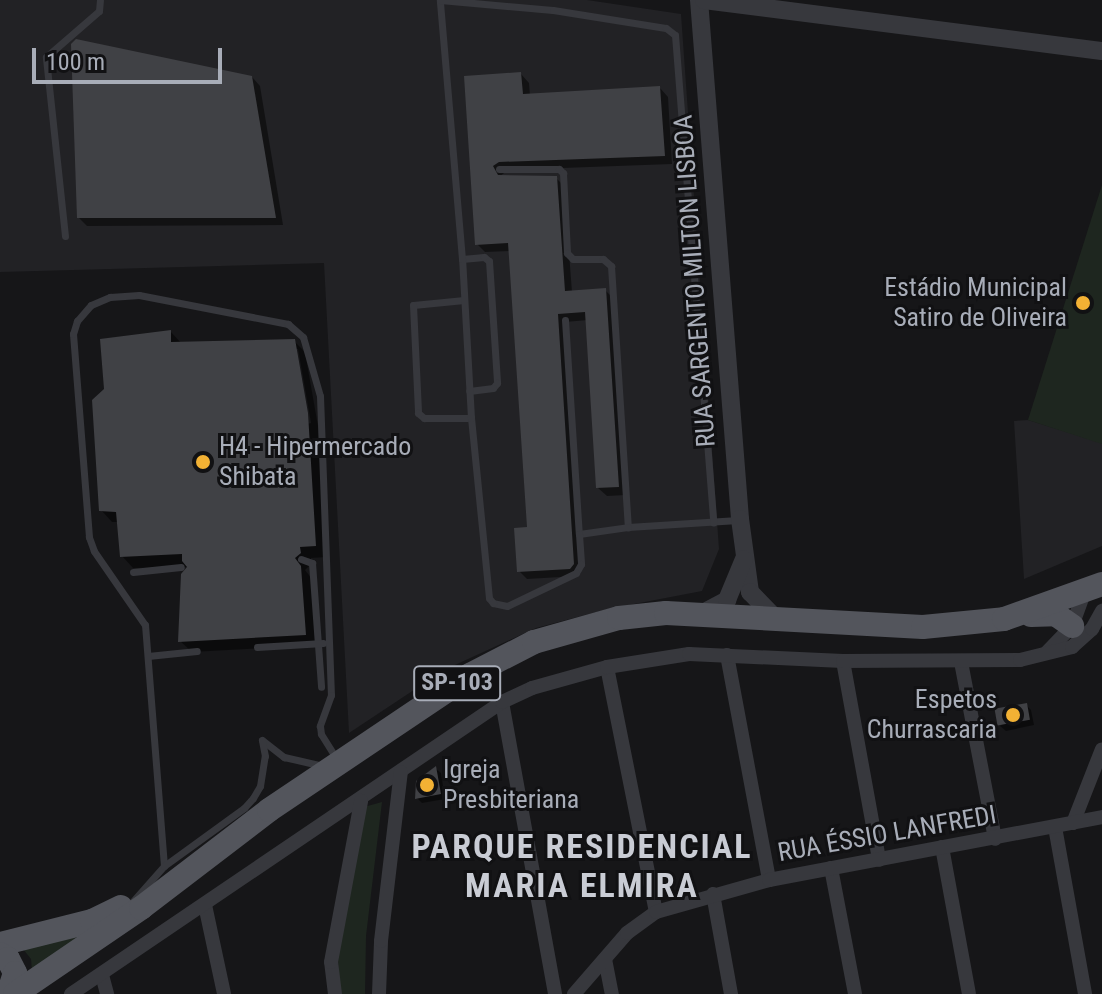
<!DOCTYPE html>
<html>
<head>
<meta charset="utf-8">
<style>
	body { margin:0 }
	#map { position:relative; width:1102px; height:994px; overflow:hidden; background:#161618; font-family:"Roboto Condensed",sans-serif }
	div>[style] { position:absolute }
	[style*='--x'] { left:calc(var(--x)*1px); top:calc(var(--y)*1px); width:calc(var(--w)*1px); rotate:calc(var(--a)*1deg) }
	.built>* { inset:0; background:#222225 }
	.green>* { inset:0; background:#1e261f }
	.shadow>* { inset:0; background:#0007 }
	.building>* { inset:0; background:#404145; transform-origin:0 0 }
	.service>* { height:7px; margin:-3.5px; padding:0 3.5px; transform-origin:3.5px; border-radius:3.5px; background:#37383d }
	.minor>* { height:14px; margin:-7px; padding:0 7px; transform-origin:7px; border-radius:7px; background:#37383d }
	.tertiary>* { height:18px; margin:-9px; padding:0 9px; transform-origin:9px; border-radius:9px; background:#37383d }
	.primary>* { height:24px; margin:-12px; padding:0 12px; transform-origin:12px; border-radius:12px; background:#53555c }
	.dots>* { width:22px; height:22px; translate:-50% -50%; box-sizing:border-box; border:4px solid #111113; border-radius:50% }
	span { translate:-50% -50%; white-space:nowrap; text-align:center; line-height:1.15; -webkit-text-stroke:6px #111113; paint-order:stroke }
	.shield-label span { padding:2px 6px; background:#111113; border:2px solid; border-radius:6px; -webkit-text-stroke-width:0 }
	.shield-label { font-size:24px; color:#a8adb8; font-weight:700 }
	.street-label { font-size:26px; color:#a8adb8 }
	.poi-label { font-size:26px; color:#a8adb8 }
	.right { translate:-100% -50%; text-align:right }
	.left { translate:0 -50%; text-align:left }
	.district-label { font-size:34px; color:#c9ccd4; font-weight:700; letter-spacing:2px }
	.scale { position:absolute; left:32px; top:48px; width:190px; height:36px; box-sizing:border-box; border:4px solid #a8adb8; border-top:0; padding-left:10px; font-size:24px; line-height:28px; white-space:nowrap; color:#a8adb8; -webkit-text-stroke:6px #111113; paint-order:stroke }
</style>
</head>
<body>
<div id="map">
	<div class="built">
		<i style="clip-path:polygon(0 0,587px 0,681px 14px,719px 549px,702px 591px,608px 609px,536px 628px,444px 670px,349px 733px,324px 263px,0 272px)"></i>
		<i style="clip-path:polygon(1028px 420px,1102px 443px,1102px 546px,1024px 579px,1014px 421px)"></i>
	</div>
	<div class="green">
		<i style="clip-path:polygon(1102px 185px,1102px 444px,1028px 420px)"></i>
		<i style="clip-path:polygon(382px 802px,366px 936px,365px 994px,339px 994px,338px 957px,364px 807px)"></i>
		<i style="clip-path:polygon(98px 924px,32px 971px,31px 959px,23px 949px)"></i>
	</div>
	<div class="shadow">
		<i style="clip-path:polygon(521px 74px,529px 83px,530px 96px,660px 88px,668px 97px,672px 164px,508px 170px,499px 177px,556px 178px,564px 186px,572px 292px,605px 290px,614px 299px,626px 495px,607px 496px,598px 488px,588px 320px,565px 322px,581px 573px,578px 576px,527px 579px,519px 571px,529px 529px,511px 251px,485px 252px,477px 244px,466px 78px)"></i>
		<i style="clip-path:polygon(252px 77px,260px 86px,283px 225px,87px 226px,79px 218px)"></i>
		<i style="clip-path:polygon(evenodd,171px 332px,182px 344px,293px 340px,305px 352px,318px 426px,327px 557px,311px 558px,311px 564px,305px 570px,312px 579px,316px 645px,192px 652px,180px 641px,190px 567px,133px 568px,122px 556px,119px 522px,112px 522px,101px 510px,171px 332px,294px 349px,298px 349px,311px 423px,307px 424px,294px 349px)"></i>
		<i style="clip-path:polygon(1026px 705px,1031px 710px,1034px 725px,1006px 731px,1000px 726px)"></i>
		<i style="clip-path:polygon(436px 769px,441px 773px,445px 799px,422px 803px,417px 798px)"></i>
	</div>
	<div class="building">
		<i style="clip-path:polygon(76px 39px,252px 76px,276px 218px,77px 218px,71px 44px)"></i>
		<i style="clip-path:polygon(521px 72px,523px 94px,660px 86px,665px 156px,499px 162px,493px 166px,498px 175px,557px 176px,565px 291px,606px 288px,619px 487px,596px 488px,585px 312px,558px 314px,574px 564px,570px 569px,517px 572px,514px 528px,527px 527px,508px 243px,475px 245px,464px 76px)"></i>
		<i style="clip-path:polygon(171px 330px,171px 342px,295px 339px,308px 413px,316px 546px,300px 547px,301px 553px,295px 558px,301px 566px,306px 635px,178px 642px,181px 574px,187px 567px,182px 561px,182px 554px,120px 557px,116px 512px,99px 511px,92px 400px,104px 389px,100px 339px)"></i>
		<i style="left:1027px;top:703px;width:17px;height:33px;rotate:80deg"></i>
		<i style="clip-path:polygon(436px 766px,441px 794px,415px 799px,416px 781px)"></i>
	</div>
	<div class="service">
		<i style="--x:499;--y:169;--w:60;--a:0"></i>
		<i style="--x:559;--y:169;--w:6;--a:45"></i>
		<i style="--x:563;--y:173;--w:80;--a:87.1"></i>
		<i style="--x:567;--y:253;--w:8;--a:45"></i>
		<i style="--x:573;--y:259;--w:30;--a:0"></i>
		<i style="--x:603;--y:259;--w:11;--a:41"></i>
		<i style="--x:611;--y:266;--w:262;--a:86.3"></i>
		<i style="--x:628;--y:527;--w:110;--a:-3.6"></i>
		<i style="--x:65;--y:236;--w:180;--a:-96.1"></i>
		<i style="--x:46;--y:57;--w:70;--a:-41"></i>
		<i style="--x:99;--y:11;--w:11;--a:-85"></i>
		<i style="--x:462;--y:259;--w:22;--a:-5"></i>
		<i style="--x:484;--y:257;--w:6;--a:39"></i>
		<i style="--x:489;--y:261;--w:122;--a:86.2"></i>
		<i style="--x:497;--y:383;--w:6;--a:129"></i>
		<i style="--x:493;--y:388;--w:24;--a:173"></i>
		<i style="--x:464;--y:300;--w:51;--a:174.4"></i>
		<i style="--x:413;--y:305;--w:108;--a:87.3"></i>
		<i style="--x:418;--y:413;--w:8;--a:40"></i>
		<i style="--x:424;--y:418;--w:47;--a:0"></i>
		<i style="--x:565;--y:320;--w:214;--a:86.3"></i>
		<i style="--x:579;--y:534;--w:49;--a:-8.1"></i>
		<i style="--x:579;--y:534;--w:30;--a:86"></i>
		<i style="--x:581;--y:564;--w:10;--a:119"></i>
		<i style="--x:576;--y:573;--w:76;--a:154.4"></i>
		<i style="--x:507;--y:606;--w:14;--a:-168"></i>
		<i style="--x:493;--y:603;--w:6;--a:-129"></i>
		<i style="--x:489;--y:598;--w:181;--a:-95.7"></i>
		<i style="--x:471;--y:418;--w:159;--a:-93.2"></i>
		<i style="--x:462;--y:259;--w:260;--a:-94.9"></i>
		<i style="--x:440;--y:0;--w:113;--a:5.1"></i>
		<i style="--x:553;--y:10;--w:114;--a:9.1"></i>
		<i style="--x:666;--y:28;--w:11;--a:38"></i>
		<i style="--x:675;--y:35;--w:489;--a:85.5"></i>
		<i style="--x:301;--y:559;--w:12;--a:20"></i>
		<i style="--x:312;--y:563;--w:124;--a:85.8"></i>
		<i style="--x:133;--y:572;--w:48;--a:-5.9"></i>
		<i style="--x:257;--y:647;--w:66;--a:-3.5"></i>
		<i style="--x:148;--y:656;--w:49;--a:-5.8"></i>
		<i style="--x:262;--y:740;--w:28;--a:38"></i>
		<i style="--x:284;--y:757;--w:39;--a:13"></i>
		<i style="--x:164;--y:866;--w:242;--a:-94.5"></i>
		<i style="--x:145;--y:625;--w:90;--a:-124.6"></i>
		<i style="--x:94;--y:551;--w:15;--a:-110"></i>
		<i style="--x:89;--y:537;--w:204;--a:-94.5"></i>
		<i style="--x:73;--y:334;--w:14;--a:-73"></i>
		<i style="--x:77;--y:321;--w:21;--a:-49"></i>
		<i style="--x:91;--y:305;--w:21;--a:-23"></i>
		<i style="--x:110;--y:297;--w:29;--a:-4"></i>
		<i style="--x:139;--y:295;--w:152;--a:11"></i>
		<i style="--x:288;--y:324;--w:20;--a:41"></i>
		<i style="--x:303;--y:337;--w:61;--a:73.9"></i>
		<i style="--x:320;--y:396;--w:299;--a:87.9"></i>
		<i style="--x:331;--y:695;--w:33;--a:110"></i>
		<i style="--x:320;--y:726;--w:8;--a:83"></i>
		<i style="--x:321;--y:734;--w:32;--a:58"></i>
		<i style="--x:133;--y:901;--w:47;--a:-48.5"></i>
		<i style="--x:164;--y:866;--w:99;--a:-35.9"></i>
		<i style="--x:244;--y:808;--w:13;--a:-48"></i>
		<i style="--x:253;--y:798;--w:14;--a:-60"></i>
		<i style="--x:260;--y:786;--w:30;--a:-81"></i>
		<i style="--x:265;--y:756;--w:16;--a:-101"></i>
	</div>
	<div class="minor">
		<i style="--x:1047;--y:652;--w:36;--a:-46"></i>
		<i style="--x:1072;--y:626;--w:38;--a:-70"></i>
		<i style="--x:727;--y:655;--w:229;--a:79.4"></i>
		<i style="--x:843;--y:661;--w:202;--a:79.7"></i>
		<i style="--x:961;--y:662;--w:180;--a:79.1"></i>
		<i style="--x:607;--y:667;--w:250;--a:78.7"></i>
		<i style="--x:502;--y:702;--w:297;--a:79.7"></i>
		<i style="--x:1073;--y:823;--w:79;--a:-68.6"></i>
		<i style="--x:1055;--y:827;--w:170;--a:79.8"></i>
		<i style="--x:942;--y:847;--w:149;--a:79.6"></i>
		<i style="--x:831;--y:868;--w:128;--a:79.2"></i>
		<i style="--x:713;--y:894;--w:102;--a:79.8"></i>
		<i style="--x:205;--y:905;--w:91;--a:77.9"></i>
		<i style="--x:605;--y:959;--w:36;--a:79"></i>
		<i style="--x:102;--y:975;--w:20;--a:75"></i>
		<i style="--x:71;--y:994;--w:521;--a:-34.12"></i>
		<i style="--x:502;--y:702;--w:33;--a:-25"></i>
		<i style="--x:532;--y:688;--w:78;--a:-15.6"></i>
		<i style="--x:607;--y:667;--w:83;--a:-9"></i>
		<i style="--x:689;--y:654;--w:154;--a:2.6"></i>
		<i style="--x:843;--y:661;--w:177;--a:-0.3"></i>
		<i style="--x:1020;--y:660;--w:54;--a:-14"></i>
		<i style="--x:1072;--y:647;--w:27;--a:-42"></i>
		<i style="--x:1092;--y:629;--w:21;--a:-61"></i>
		<i style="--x:335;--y:994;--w:32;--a:-97"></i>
		<i style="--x:331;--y:962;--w:164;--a:-79.4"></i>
		<i style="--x:379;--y:994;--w:53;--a:-87.8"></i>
		<i style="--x:381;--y:941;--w:170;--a:-83.3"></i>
		<i style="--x:574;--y:994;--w:81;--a:-49"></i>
		<i style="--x:627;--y:933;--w:36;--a:-36"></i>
		<i style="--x:656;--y:912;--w:117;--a:-15.8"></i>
		<i style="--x:769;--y:880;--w:339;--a:-10.7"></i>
	</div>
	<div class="tertiary">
		<i style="--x:699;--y:0;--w:521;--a:85.48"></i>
		<i style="--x:740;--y:519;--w:74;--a:82.2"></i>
		<i style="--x:750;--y:592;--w:39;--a:46"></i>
		<i style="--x:704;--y:0;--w:401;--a:7.3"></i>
		<i style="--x:701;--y:614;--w:30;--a:-28"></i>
		<i style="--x:727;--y:600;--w:44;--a:-67.5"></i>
	</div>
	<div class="primary">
		<i style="--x:1031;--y:615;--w:24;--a:-2"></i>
		<i style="--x:1055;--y:614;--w:21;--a:35"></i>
		<i style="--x:0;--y:944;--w:95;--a:-14"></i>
		<i style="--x:92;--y:921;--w:32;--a:-26"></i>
		<i style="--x:0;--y:954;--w:9;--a:32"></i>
		<i style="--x:8;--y:959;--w:16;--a:63"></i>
		<i style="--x:15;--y:973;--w:22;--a:108"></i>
		<i style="--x:15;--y:994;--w:153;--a:-34.3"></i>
		<i style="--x:141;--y:908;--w:161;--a:-37.4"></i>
		<i style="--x:269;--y:810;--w:242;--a:-33.9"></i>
		<i style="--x:470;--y:675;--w:72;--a:-27.3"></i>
		<i style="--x:534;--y:642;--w:88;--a:-15.8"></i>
		<i style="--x:619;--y:618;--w:47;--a:-6.1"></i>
		<i style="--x:666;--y:613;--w:257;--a:3.1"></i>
		<i style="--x:923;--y:627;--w:81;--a:-5.6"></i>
		<i style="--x:1004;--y:619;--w:104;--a:-19.7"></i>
	</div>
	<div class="dots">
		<i style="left:1083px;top:303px;background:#f2b134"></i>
		<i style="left:203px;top:462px;background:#f2b134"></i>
		<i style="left:1013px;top:715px;background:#f2b134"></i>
		<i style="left:427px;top:785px;background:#f2b134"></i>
	</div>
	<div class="shield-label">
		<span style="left:457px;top:683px">SP-103</span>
	</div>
	<div class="street-label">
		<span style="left:695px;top:281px;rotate:-94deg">RUA SARGENTO MILTON LISBOA</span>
		<span style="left:887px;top:834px;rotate:-10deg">RUA ÉSSIO LANFREDI</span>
	</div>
	<div class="poi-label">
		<span class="right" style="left:1067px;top:303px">Estádio Municipal<br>Satiro de Oliveira</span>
		<span class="left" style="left:219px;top:462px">H4 - Hipermercado<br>Shibata</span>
		<span class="right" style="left:997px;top:715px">Espetos<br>Churrascaria</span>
		<span class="left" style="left:443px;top:785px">Igreja<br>Presbiteriana</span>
	</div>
	<div class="district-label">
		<span style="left:582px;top:866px">PARQUE RESIDENCIAL<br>MARIA ELMIRA</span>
	</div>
	<div class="scale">100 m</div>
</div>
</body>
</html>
